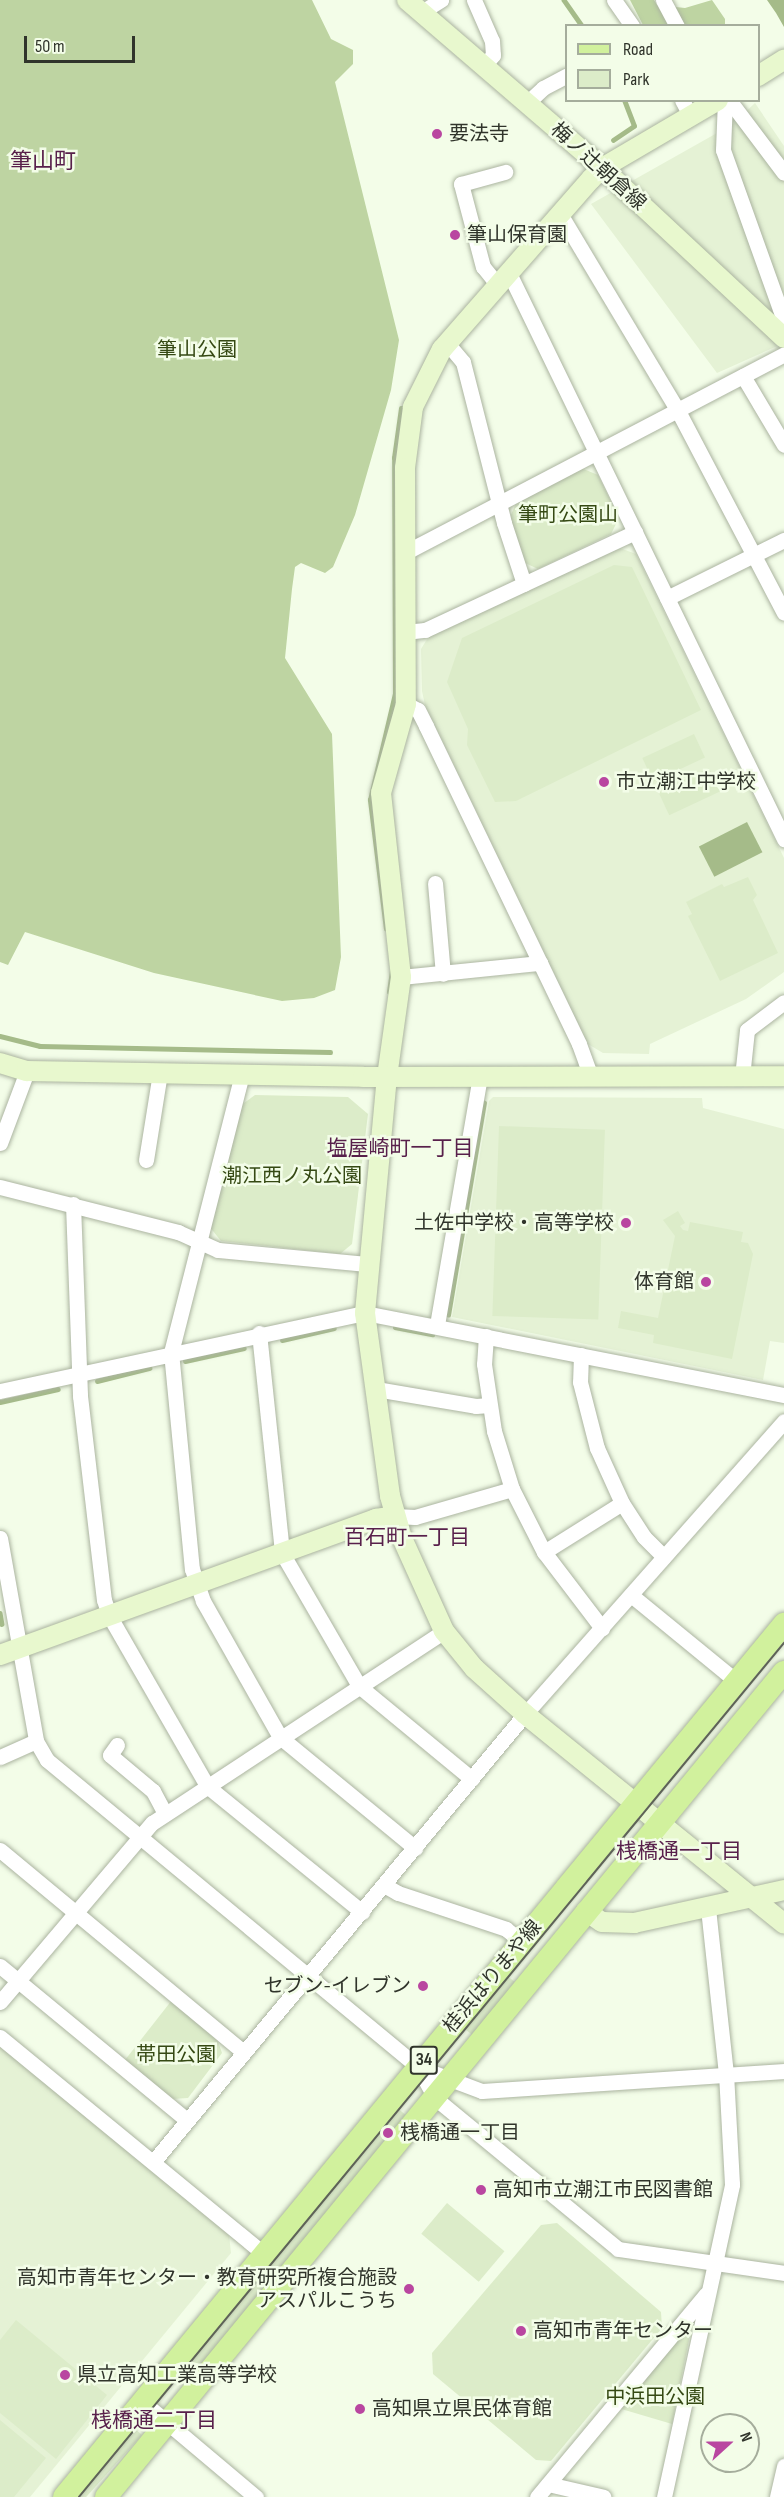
<!DOCTYPE html>
<html>
<head>
<meta charset="utf-8">
<style>
	body { margin:0 }
	#map { position:relative; width:784px; height:2497px; overflow:hidden; background:#f3fde8; font-family:"Sofia Sans Condensed","Noto Sans JP",sans-serif }
	div>[style] { position:absolute }
	[style*='--x'] { left:calc(var(--x)*1px); top:calc(var(--y)*1px); width:calc(var(--w)*1px); rotate:calc(var(--a)*1deg) }
	.built>* { inset:0; background:#e5f2d5 }
	.green>* { inset:0; background:#dcecc9; transform-origin:0 0 }
	.forest>* { inset:0; background:#bed4a2 }
	.water>* { inset:0; background:#a5bb89; transform-origin:0 0 }
	.stream>* { height:4.5px; margin:-2.25px; padding:0 2.25px; transform-origin:2.25px; border-radius:2.25px; background:#a5bb89 }
	.roads { filter:drop-shadow(0 0 2px #abb4a0) drop-shadow(0 0 2px #abb4a0) }
	.street>* { height:15px; margin:-7.5px; padding:0 7.5px; transform-origin:7.5px; border-radius:7.5px; background:#fff }
	.secondary>* { height:20px; margin:-10px; padding:0 10px; transform-origin:10px; border-radius:10px; background:#e8f8ce }
	.primary>* { height:22px; margin:-11px; padding:0 11px; transform-origin:11px; border-radius:11px; background:#d1f19d }
	.tram>* { height:1.5px; margin:-0.75px; padding:0 0.75px; transform-origin:0.75px; border-radius:0.75px; background:#5e6357 }
	.dots>* { width:16px; height:16px; translate:-50% -50%; box-sizing:border-box; border:3px solid #f3fde8; border-radius:50% }
	span { translate:-50% -50%; white-space:nowrap; text-align:center; line-height:1.15; -webkit-text-stroke:5px #f3fde8; paint-order:stroke }
	.shield-label span { padding:2px 4px; background:#f3fde8; border:2px solid; border-radius:4px; -webkit-text-stroke-width:0 }
	.shield-label { font-size:18px; color:#30342b; font-weight:700 }
	.poi-label { font-size:20px; color:#30342b }
	.left { translate:0 -50%; text-align:left }
	.right { translate:-100% -50%; text-align:right }
	.street-label { font-size:20px; color:#30342b }
	.park-label { font-size:20px; color:#354913 }
	.neighbourhood-label { font-size:21px; color:#58204b }
	.quarter-label { font-size:22px; color:#58204b }
	.legend { position:absolute; left:565px; top:24px; width:195px; height:78px; box-sizing:border-box; background:#f3fde8; border:2px solid #a5ad9c; margin:0; padding:8px 10px; list-style:none; font-size:18px; color:#30342b }
	.legend li { display:flex; align-items:center; gap:12px; height:30px }
	.legend b { width:30px; border:2px solid #a5ad9c }
	.north { position:absolute; left:700px; top:2413px; width:60px; height:60px; box-sizing:border-box; background:#f3fde8; border:2px solid #a5ad9c; border-radius:50%; rotate:69deg; font-size:16px; font-weight:700; line-height:24px; text-align:center; color:#30342b }
	.north::after { content:''; display:block; margin:auto; width:21px; height:27px; background:#b946a0; clip-path:polygon(50% 0,100% 100%,50% 72%,0 100%) }
	.scale { position:absolute; left:24px; top:36px; width:111px; height:27px; box-sizing:border-box; border:3px solid #30342b; border-top:0; padding-left:8px; font-size:18px; line-height:21px; white-space:nowrap; color:#30342b; -webkit-text-stroke:4px #f3fde8; paint-order:stroke }
</style>
</head>
<body>
<div id="map">
	<div class="built">
		<i style="clip-path:polygon(755px 103px,784px 146px,784px 343px,717px 373px,591px 204px,733px 124px)"></i>
		<i style="clip-path:polygon(617px 547px,636px 554px,784px 858px,784px 972px,746px 999px,650px 1044px,649px 1054px,603px 1053px,588px 1044px,425px 705px,422px 691px,421px 649px,429px 636px)"></i>
		<i style="clip-path:polygon(493px 1097px,702px 1098px,703px 1108px,784px 1129px,784px 1343px,770px 1341px,763px 1380px,452px 1317px,489px 1101px)"></i>
		<i style="clip-path:polygon(0 2045px,229px 2235px,231px 2253px,30px 2497px,0 2497px)"></i>
	</div>
	<div class="green">
		<i style="clip-path:polygon(581px 468px,598px 475px,619px 518px,611px 534px,538px 569px,521px 561px,510px 517px,517px 501px)"></i>
		<i style="clip-path:polygon(614px 565px,632px 567px,701px 710px,516px 801px,495px 802px,467px 745px,468px 729px,447px 682px,462px 638px)"></i>
		<i style="left:694px;top:734px;width:26px;height:57px;rotate:65deg"></i>
		<i style="left:709px;top:768px;width:26px;height:56px;rotate:65deg"></i>
		<i style="clip-path:polygon(748px 877px,757px 895px,753px 900px,778px 953px,720px 981px,688px 916px,692px 914px,686px 902px,722px 884px,724px 887px)"></i>
		<i style="clip-path:polygon(255px 1095px,348px 1097px,368px 1114px,352px 1244px,340px 1254px,221px 1241px,209px 1226px,240px 1106px)"></i>
		<i style="left:499px;top:1126px;width:106px;height:190px;rotate:2deg"></i>
		<i style="clip-path:polygon(678px 1211px,685px 1223px,680px 1226px,683px 1230px,688px 1231px,690px 1222px,743px 1232px,741px 1242px,748px 1243px,753px 1254px,732px 1359px,653px 1343px,654px 1335px,618px 1328px,621px 1311px,658px 1318px,675px 1236px,663px 1220px)"></i>
		<i style="left:506px;top:1975px;width:11px;height:68px;rotate:38deg"></i>
		<i style="clip-path:polygon(172px 2000px,217px 2039px,222px 2053px,188px 2098px,172px 2099px,125px 2060px)"></i>
		<i style="left:396px;top:2107px;width:13px;height:344px;rotate:39deg"></i>
		<i style="left:447px;top:2203px;width:75px;height:40px;rotate:40deg"></i>
		<i style="clip-path:polygon(557px 2223px,661px 2312px,662px 2328px,551px 2461px,536px 2460px,433px 2374px,432px 2353px,541px 2225px)"></i>
		<i style="clip-path:polygon(16px 2320px,107px 2395px,56px 2459px,0 2413px,0 2340px)"></i>
		<i style="clip-path:polygon(693px 2320px,672px 2424px,618px 2408px)"></i>
		<i style="clip-path:polygon(0 2420px,46px 2458px,14px 2497px,0 2497px)"></i>
		<i style="left:133px;top:2427px;width:12px;height:91px;rotate:42deg"></i>
	</div>
	<div class="forest">
		<i style="clip-path:polygon(0 0,312px 0,331px 39px,353px 50px,353px 64px,335px 82px,399px 340px,391px 390px,355px 515px,333px 567px,325px 573px,301px 563px,295px 567px,292px 589px,285px 658px,332px 734px,341px 957px,335px 990px,314px 998px,282px 1001px,154px 973px,25px 932px,8px 965px,0 962px)"></i>
		<i style="clip-path:polygon(630px 0,654px 0,657px 5px,685px 8px,712px 0,725px 19px,725px 25px,643px 25px)"></i>
	</div>
	<div class="water">
		<i style="clip-path:polygon(767px 0,784px 0,784px 27px,776px 13px)"></i>
		<i style="left:747px;top:822px;width:34px;height:54px;rotate:63deg"></i>
	</div>
	<div class="stream">
		<i style="--x:564;--y:0;--w:32;--a:55"></i>
		<i style="--x:613;--y:140;--w:25;--a:-34"></i>
		<i style="--x:634;--y:126;--w:28;--a:-111"></i>
		<i style="--x:386;--y:929;--w:130;--a:-97.1"></i>
		<i style="--x:370;--y:800;--w:110;--a:-76.8"></i>
		<i style="--x:395;--y:693;--w:235;--a:-90.2"></i>
		<i style="--x:394;--y:458;--w:50;--a:-82"></i>
		<i style="--x:389;--y:992;--w:22;--a:-82"></i>
		<i style="--x:0;--y:1036;--w:41;--a:14"></i>
		<i style="--x:40;--y:1046;--w:290;--a:1.2"></i>
		<i style="--x:448;--y:1315;--w:215;--a:-80.4"></i>
		<i style="--x:395;--y:1327;--w:38;--a:11"></i>
		<i style="--x:282;--y:1340;--w:53;--a:-13"></i>
		<i style="--x:185;--y:1361;--w:60;--a:-12.4"></i>
		<i style="--x:97;--y:1381;--w:54;--a:-14"></i>
		<i style="--x:0;--y:1402;--w:59;--a:-12.6"></i>
		<i style="--x:0;--y:1613;--w:11;--a:80"></i>
	</div>
	<div class="roads">
		<div class="street">
			<i style="--x:474;--y:0;--w:45;--a:66.3"></i>
			<i style="--x:492;--y:41;--w:14;--a:86"></i>
			<i style="--x:493;--y:55;--w:16;--a:130"></i>
			<i style="--x:614;--y:0;--w:32;--a:55"></i>
			<i style="--x:663;--y:0;--w:30;--a:62"></i>
			<i style="--x:420;--y:13;--w:25;--a:-32"></i>
			<i style="--x:682;--y:100;--w:19;--a:62"></i>
			<i style="--x:725;--y:100;--w:50;--a:92.3"></i>
			<i style="--x:723;--y:150;--w:181;--a:70.3"></i>
			<i style="--x:729;--y:100;--w:91;--a:53"></i>
			<i style="--x:527;--y:103;--w:22;--a:-43"></i>
			<i style="--x:543;--y:88;--w:26;--a:-28"></i>
			<i style="--x:559;--y:212;--w:230;--a:59.1"></i>
			<i style="--x:677;--y:409;--w:230;--a:62.3"></i>
			<i style="--x:508;--y:271;--w:632;--a:64.08"></i>
			<i style="--x:497;--y:284;--w:22;--a:-129"></i>
			<i style="--x:483;--y:267;--w:86;--a:-104.8"></i>
			<i style="--x:461;--y:184;--w:46;--a:-15.3"></i>
			<i style="--x:447;--y:343;--w:25;--a:50"></i>
			<i style="--x:463;--y:362;--w:166;--a:75.7"></i>
			<i style="--x:504;--y:523;--w:64;--a:71.8"></i>
			<i style="--x:743;--y:376;--w:80;--a:59.3"></i>
			<i style="--x:406;--y:552;--w:427;--a:-27.6"></i>
			<i style="--x:667;--y:598;--w:131;--a:-26.4"></i>
			<i style="--x:405;--y:632;--w:20;--a:-6"></i>
			<i style="--x:425;--y:630;--w:232;--a:-25"></i>
			<i style="--x:406;--y:704;--w:13;--a:27"></i>
			<i style="--x:418;--y:710;--w:18;--a:63"></i>
			<i style="--x:426;--y:726;--w:353;--a:64.3"></i>
			<i style="--x:579;--y:1044;--w:35;--a:70"></i>
			<i style="--x:435;--y:883;--w:91;--a:85"></i>
			<i style="--x:401;--y:977;--w:140;--a:-5.8"></i>
			<i style="--x:242;--y:1074;--w:287;--a:104.3"></i>
			<i style="--x:171;--y:1352;--w:218;--a:84.5"></i>
			<i style="--x:192;--y:1569;--w:34;--a:71"></i>
			<i style="--x:203;--y:1601;--w:156;--a:60.5"></i>
			<i style="--x:280;--y:1737;--w:175;--a:39.4"></i>
			<i style="--x:742;--y:1077;--w:47;--a:-83.9"></i>
			<i style="--x:747;--y:1030;--w:46;--a:-37.1"></i>
			<i style="--x:0;--y:1143;--w:77;--a:-69.4"></i>
			<i style="--x:146;--y:1160;--w:88;--a:-80.9"></i>
			<i style="--x:0;--y:1187;--w:184;--a:14.2"></i>
			<i style="--x:178;--y:1232;--w:44;--a:24.2"></i>
			<i style="--x:218;--y:1250;--w:150;--a:5.4"></i>
			<i style="--x:73;--y:1204;--w:192;--a:87.9"></i>
			<i style="--x:80;--y:1396;--w:205;--a:83.3"></i>
			<i style="--x:104;--y:1600;--w:18;--a:71"></i>
			<i style="--x:110;--y:1617;--w:195;--a:60.1"></i>
			<i style="--x:207;--y:1786;--w:200;--a:39.1"></i>
			<i style="--x:437;--y:1325;--w:253;--a:-80.2"></i>
			<i style="--x:259;--y:1333;--w:221;--a:84"></i>
			<i style="--x:282;--y:1553;--w:154;--a:59.9"></i>
			<i style="--x:359;--y:1686;--w:146;--a:39.5"></i>
			<i style="--x:486;--y:1336;--w:28;--a:94"></i>
			<i style="--x:484;--y:1364;--w:68;--a:81.5"></i>
			<i style="--x:494;--y:1431;--w:61;--a:72.8"></i>
			<i style="--x:512;--y:1489;--w:71;--a:63.1"></i>
			<i style="--x:544;--y:1552;--w:96;--a:52.7"></i>
			<i style="--x:581;--y:1355;--w:27;--a:92"></i>
			<i style="--x:580;--y:1382;--w:68;--a:75.6"></i>
			<i style="--x:597;--y:1448;--w:60;--a:65.6"></i>
			<i style="--x:622;--y:1503;--w:40;--a:57.1"></i>
			<i style="--x:644;--y:1537;--w:28;--a:45"></i>
			<i style="--x:376;--y:1389;--w:101;--a:9.6"></i>
			<i style="--x:476;--y:1406;--w:13;--a:-4"></i>
			<i style="--x:0;--y:1391;--w:373;--a:-12.1"></i>
			<i style="--x:365;--y:1313;--w:427;--a:11.1"></i>
			<i style="--x:395;--y:1516;--w:20;--a:3"></i>
			<i style="--x:415;--y:1517;--w:101;--a:-16.1"></i>
			<i style="--x:0;--y:1538;--w:206;--a:79.9"></i>
			<i style="--x:36;--y:1741;--w:22;--a:60"></i>
			<i style="--x:47;--y:1760;--w:482;--a:39.6"></i>
			<i style="--x:418;--y:2067;--w:68;--a:20.6"></i>
			<i style="--x:482;--y:2091;--w:303;--a:-3.8"></i>
			<i style="--x:544;--y:1552;--w:92;--a:-32.1"></i>
			<i style="--x:631;--y:1595;--w:136;--a:39.3"></i>
			<i style="--x:117;--y:1745;--w:12;--a:125"></i>
			<i style="--x:110;--y:1755;--w:56;--a:39.9"></i>
			<i style="--x:153;--y:1791;--w:26;--a:62"></i>
			<i style="--x:0;--y:1757;--w:39;--a:-24"></i>
			<i style="--x:0;--y:1850;--w:316;--a:39.7"></i>
			<i style="--x:384;--y:1885;--w:16;--a:30"></i>
			<i style="--x:398;--y:1893;--w:114;--a:18.4"></i>
			<i style="--x:506;--y:1929;--w:21;--a:39"></i>
			<i style="--x:0;--y:1966;--w:242;--a:39.5"></i>
			<i style="--x:0;--y:2002;--w:235;--a:-49.7"></i>
			<i style="--x:152;--y:1823;--w:349;--a:-33.3"></i>
			<i style="--x:0;--y:2037;--w:343;--a:39.4"></i>
			<i style="--x:418;--y:2067;--w:35;--a:61"></i>
			<i style="--x:435;--y:2098;--w:237;--a:39.5"></i>
			<i style="--x:618;--y:2249;--w:168;--a:8.2"></i>
			<i style="--x:153;--y:2162;--w:582;--a:-50.3"></i>
			<i style="--x:525;--y:1714;--w:391;--a:-48.5"></i>
			<i style="--x:143;--y:2402;--w:148;--a:40.1"></i>
			<i style="--x:548;--y:2484;--w:57;--a:13.1"></i>
			<i style="--x:537;--y:2497;--w:264;--a:-50.2"></i>
			<i style="--x:664;--y:2497;--w:320;--a:-77.7"></i>
			<i style="--x:732;--y:2184;--w:110;--a:-93.1"></i>
			<i style="--x:726;--y:2074;--w:167;--a:-96.2"></i>
			<i style="--x:777;--y:2497;--w:32;--a:-77"></i>
		</div>
		<div class="secondary">
			<i style="--x:407;--y:0;--w:257;--a:40.7"></i>
			<i style="--x:602;--y:168;--w:249;--a:43"></i>
			<i style="--x:758;--y:76;--w:31;--a:-32"></i>
			<i style="--x:718;--y:100;--w:134;--a:149.6"></i>
			<i style="--x:602;--y:168;--w:16;--a:135"></i>
			<i style="--x:591;--y:179;--w:226;--a:131.2"></i>
			<i style="--x:442;--y:349;--w:65;--a:116.6"></i>
			<i style="--x:413;--y:407;--w:62;--a:97.5"></i>
			<i style="--x:405;--y:468;--w:236;--a:89.8"></i>
			<i style="--x:406;--y:704;--w:92;--a:105.7"></i>
			<i style="--x:381;--y:793;--w:185;--a:83.8"></i>
			<i style="--x:401;--y:977;--w:100;--a:98"></i>
			<i style="--x:387;--y:1076;--w:238;--a:95.3"></i>
			<i style="--x:365;--y:1313;--w:185;--a:82.2"></i>
			<i style="--x:390;--y:1496;--w:44;--a:74.1"></i>
			<i style="--x:402;--y:1538;--w:102;--a:65.7"></i>
			<i style="--x:444;--y:1631;--w:48;--a:51"></i>
			<i style="--x:474;--y:1668;--w:69;--a:42"></i>
			<i style="--x:525;--y:1714;--w:333;--a:39"></i>
			<i style="--x:0;--y:1063;--w:28;--a:17"></i>
			<i style="--x:27;--y:1071;--w:336;--a:1"></i>
			<i style="--x:363;--y:1077;--w:421;--a:-0.1"></i>
			<i style="--x:0;--y:1655;--w:400;--a:-19.9"></i>
			<i style="--x:376;--y:1519;--w:19;--a:-9"></i>
			<i style="--x:586;--y:1911;--w:19;--a:35"></i>
			<i style="--x:602;--y:1922;--w:32;--a:2"></i>
			<i style="--x:634;--y:1923;--w:154;--a:-12.4"></i>
		</div>
		<div class="primary">
			<i style="--x:64;--y:2497;--w:1132;--a:-50.49"></i>
			<i style="--x:106;--y:2497;--w:1068;--a:-50.59"></i>
		</div>
	</div>
	<div class="tram">
		<i style="--x:79;--y:2497;--w:1107;--a:-50.46"></i>
	</div>
	<div class="dots">
		<i style="left:437px;top:134px;background:#b946a0"></i>
		<i style="left:455px;top:235px;background:#b946a0"></i>
		<i style="left:604px;top:782px;background:#b946a0"></i>
		<i style="left:626px;top:1223px;background:#b946a0"></i>
		<i style="left:706px;top:1282px;background:#b946a0"></i>
		<i style="left:423px;top:1986px;background:#b946a0"></i>
		<i style="left:388px;top:2133px;background:#b946a0"></i>
		<i style="left:481px;top:2190px;background:#b946a0"></i>
		<i style="left:409px;top:2289px;background:#b946a0"></i>
		<i style="left:521px;top:2331px;background:#b946a0"></i>
		<i style="left:65px;top:2375px;background:#b946a0"></i>
		<i style="left:360px;top:2409px;background:#b946a0"></i>
	</div>
	<div class="shield-label">
		<span style="left:424px;top:2060px">34</span>
	</div>
	<div class="poi-label">
		<span class="left" style="left:449px;top:134px">要法寺</span>
		<span class="left" style="left:467px;top:235px">筆山保育園</span>
		<span class="left" style="left:616px;top:782px">市立潮江中学校</span>
		<span class="right" style="left:614px;top:1223px">土佐中学校・高等学校</span>
		<span class="right" style="left:694px;top:1282px">体育館</span>
		<span class="right" style="left:411px;top:1986px">セブン-イレブン</span>
		<span class="left" style="left:400px;top:2133px">桟橋通一丁目</span>
		<span class="left" style="left:493px;top:2190px">高知市立潮江市民図書館</span>
		<span class="right" style="left:397px;top:2290px">高知市青年センター・教育研究所複合施設<br>アスパルこうち</span>
		<span class="left" style="left:533px;top:2331px">高知市青年センター</span>
		<span class="left" style="left:77px;top:2375px">県立高知工業高等学校</span>
		<span class="left" style="left:372px;top:2409px">高知県立県民体育館</span>
	</div>
	<div class="street-label">
		<span style="left:598px;top:167px;rotate:42deg">梅ノ辻朝倉線</span>
		<span style="left:493px;top:1977px;rotate:-50deg">桂浜はりまや線</span>
	</div>
	<div class="park-label">
		<span style="left:197px;top:350px">筆山公園</span>
		<span style="left:568px;top:515px">筆町公園山</span>
		<span style="left:292px;top:1176px">潮江西ノ丸公園</span>
		<span style="left:176px;top:2055px">帯田公園</span>
		<span style="left:655px;top:2397px">中浜田公園</span>
	</div>
	<div class="neighbourhood-label">
		<span style="left:400px;top:1149px">塩屋崎町一丁目</span>
		<span style="left:407px;top:1538px">百石町一丁目</span>
		<span style="left:679px;top:1852px">桟橋通一丁目</span>
		<span style="left:154px;top:2421px">桟橋通二丁目</span>
	</div>
	<div class="quarter-label">
		<span style="left:43px;top:162px">筆山町</span>
	</div>
	<ul class="legend">
	<li><b style="height:8px;background:#d1f19d"></b>Road</li>
	<li><b style="height:16px;background:#dcecc9"></b>Park</li>
	</ul>
	<div class="north">N</div>
	<div class="scale">50 m</div>
</div>
</body>
</html>
